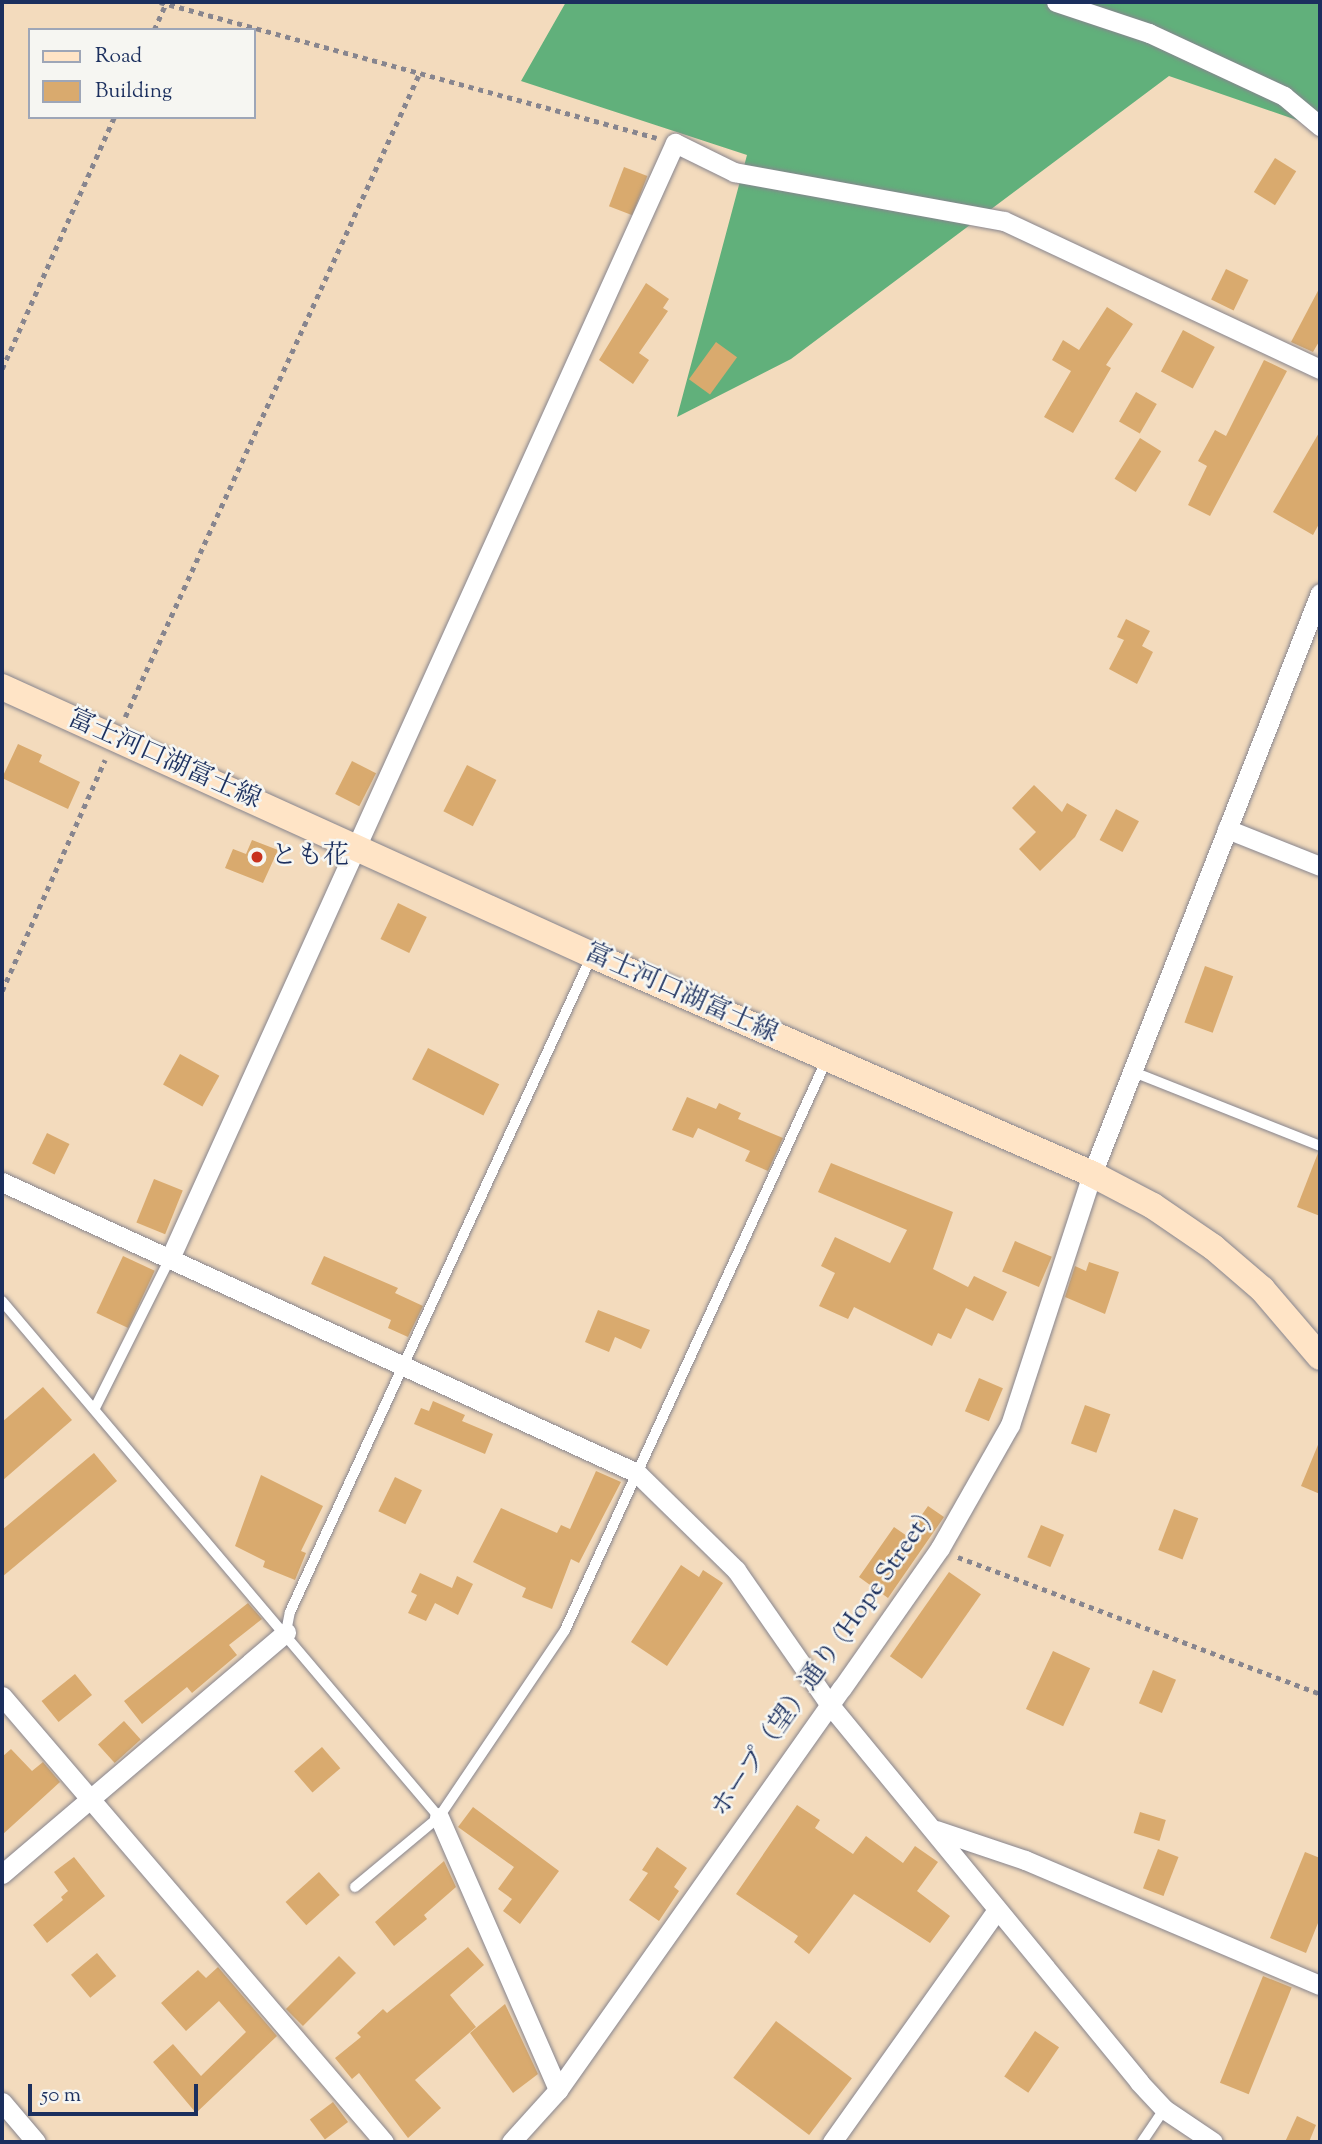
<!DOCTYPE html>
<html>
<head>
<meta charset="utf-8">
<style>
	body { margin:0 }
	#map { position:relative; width:1322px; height:2144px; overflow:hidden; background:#f3dbbd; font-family:"Sorts Mill Goudy","Noto Serif JP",serif }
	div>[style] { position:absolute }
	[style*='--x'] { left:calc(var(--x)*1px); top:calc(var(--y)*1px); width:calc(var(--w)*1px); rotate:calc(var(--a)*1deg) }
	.forest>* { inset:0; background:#61b07b }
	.building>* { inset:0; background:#d9aa6e; transform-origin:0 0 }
	.path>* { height:4.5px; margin-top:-2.25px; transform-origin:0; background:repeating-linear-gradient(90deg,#87858e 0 5px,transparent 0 10px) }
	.roads { filter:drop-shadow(0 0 2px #87858e) drop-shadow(0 0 2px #87858e) }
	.service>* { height:10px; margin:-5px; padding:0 5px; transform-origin:5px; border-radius:5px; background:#fff }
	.minor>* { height:19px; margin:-9.5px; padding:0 9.5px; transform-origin:9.5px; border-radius:9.5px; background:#fff }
	.secondary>* { height:26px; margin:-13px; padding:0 13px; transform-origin:13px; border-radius:13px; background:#ffe4c6 }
	.dots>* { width:19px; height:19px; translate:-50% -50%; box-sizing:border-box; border:4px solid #f6f6f2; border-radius:50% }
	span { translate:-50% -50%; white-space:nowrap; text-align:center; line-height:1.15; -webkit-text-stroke:5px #f6f6f2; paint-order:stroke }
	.street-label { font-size:26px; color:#1b2f5e }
	.poi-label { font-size:26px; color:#1b2f5e }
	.left { translate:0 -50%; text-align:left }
	.frame { position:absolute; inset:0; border:4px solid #1b2f5e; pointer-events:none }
	.legend { position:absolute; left:28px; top:28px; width:228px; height:91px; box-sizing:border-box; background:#f6f6f2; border:2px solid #9ea6b7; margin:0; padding:9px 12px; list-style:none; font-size:21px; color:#1b2f5e }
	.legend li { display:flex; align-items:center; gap:14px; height:35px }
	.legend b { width:35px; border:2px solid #9ea6b7 }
	.scale { position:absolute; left:28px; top:2084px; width:170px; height:32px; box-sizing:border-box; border:4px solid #1b2f5e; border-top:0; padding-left:9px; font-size:21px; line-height:24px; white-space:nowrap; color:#1b2f5e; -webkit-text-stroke:5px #f6f6f2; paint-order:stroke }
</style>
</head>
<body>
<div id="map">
	<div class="forest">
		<i style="clip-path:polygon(566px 2px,1320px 2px,1320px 128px,1169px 76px,791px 359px,677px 417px,747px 155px,521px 81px)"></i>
	</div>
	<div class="building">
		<i style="left:1275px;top:158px;width:25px;height:40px;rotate:32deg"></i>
		<i style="left:624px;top:167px;width:25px;height:42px;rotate:21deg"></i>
		<i style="left:1226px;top:269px;width:25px;height:34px;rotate:26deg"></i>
		<i style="clip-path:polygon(646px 283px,669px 299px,663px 308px,668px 311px,639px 353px,649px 360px,633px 384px,599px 360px)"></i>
		<i style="clip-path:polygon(1320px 287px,1320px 340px,1313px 352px,1291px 342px)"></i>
		<i style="clip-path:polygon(1107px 307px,1133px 324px,1106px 365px,1111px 368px,1073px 433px,1044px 417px,1071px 371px,1052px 360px,1063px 340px,1079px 350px)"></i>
		<i style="left:1183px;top:330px;width:36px;height:47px;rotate:28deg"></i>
		<i style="left:716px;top:342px;width:26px;height:46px;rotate:36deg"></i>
		<i style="clip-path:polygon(1264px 360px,1287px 371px,1210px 516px,1188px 505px,1207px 466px,1198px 461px,1215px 430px,1226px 436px)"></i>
		<i style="left:1136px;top:392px;width:24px;height:34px;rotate:30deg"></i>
		<i style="clip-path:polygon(1320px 431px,1320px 522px,1313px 535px,1273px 512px)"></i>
		<i style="left:1140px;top:438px;width:25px;height:48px;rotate:32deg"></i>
		<i style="clip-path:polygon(1126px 619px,1150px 631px,1142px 646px,1153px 652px,1137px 684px,1109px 669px,1124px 640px,1117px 637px)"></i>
		<i style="clip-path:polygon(18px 744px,42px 755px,39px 762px,80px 782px,68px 809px,2px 778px)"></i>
		<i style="left:352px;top:761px;width:27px;height:37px;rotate:27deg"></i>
		<i style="left:467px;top:765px;width:33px;height:52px;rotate:27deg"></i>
		<i style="clip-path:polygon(1034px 785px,1062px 812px,1067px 803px,1087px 815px,1075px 837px,1040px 871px,1019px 849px,1036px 832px,1012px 808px)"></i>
		<i style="left:1116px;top:809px;width:26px;height:35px;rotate:28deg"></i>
		<i style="clip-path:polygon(252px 840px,278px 850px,263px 883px,225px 868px,233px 849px,246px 854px)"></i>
		<i style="left:398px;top:903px;width:32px;height:40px;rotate:26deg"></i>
		<i style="left:1205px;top:966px;width:30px;height:60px;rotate:20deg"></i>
		<i style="left:428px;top:1048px;width:80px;height:35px;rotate:27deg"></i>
		<i style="left:180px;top:1054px;width:45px;height:35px;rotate:29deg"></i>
		<i style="clip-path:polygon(687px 1097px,716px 1109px,719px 1103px,741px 1113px,738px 1119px,783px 1138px,768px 1171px,745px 1161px,750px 1151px,698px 1128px,693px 1138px,672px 1130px)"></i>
		<i style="left:47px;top:1133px;width:25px;height:34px;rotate:26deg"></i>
		<i style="clip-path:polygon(1318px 1153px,1320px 1153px,1320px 1216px,1297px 1207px)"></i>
		<i style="clip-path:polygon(831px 1163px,953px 1212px,933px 1269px,968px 1287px,974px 1276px,1007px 1292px,993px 1321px,966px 1308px,951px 1339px,938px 1333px,932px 1346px,854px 1307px,848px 1319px,819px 1306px,835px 1273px,821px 1266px,835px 1237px,890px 1263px,907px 1230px,818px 1192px)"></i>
		<i style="left:154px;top:1179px;width:31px;height:47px;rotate:22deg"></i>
		<i style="left:1015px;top:1241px;width:40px;height:33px;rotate:23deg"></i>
		<i style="left:123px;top:1256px;width:35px;height:63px;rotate:25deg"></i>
		<i style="clip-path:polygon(324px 1256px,398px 1288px,395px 1293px,423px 1306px,408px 1337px,388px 1328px,391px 1320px,311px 1284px)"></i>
		<i style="clip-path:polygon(1089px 1262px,1119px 1272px,1105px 1314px,1065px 1297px,1075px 1266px,1086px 1271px)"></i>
		<i style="clip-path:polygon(598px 1310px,650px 1330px,641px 1349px,615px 1337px,609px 1352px,585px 1342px)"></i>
		<i style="left:979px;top:1378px;width:26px;height:36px;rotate:23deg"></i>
		<i style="clip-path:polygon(43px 1387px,72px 1420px,2px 1481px,2px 1422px)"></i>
		<i style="clip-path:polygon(433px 1401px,465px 1415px,462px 1421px,493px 1434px,485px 1454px,414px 1424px,421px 1408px,429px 1411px)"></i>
		<i style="left:1085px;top:1405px;width:27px;height:41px;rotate:20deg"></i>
		<i style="clip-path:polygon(1320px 1440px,1320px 1494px,1301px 1486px)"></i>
		<i style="clip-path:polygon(94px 1453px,117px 1481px,2px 1577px,2px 1530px)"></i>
		<i style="clip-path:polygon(596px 1471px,621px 1482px,579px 1563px,571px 1559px,552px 1609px,522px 1597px,526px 1588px,473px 1562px,501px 1508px,557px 1533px,561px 1525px,570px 1529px)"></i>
		<i style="clip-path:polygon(261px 1475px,323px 1506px,301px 1551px,306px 1553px,295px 1580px,263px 1567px,265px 1561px,235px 1546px)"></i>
		<i style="left:395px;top:1477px;width:30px;height:38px;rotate:26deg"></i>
		<i style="clip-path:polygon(928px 1506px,944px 1517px,888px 1598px,859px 1577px,894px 1527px,907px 1536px)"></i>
		<i style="left:1174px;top:1509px;width:26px;height:44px;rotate:21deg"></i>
		<i style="left:1041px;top:1525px;width:25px;height:35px;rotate:23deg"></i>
		<i style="clip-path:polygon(681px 1565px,699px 1577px,703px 1570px,723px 1583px,667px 1666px,631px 1642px)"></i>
		<i style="left:949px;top:1572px;width:39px;height:103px;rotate:35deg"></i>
		<i style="clip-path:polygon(420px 1573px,452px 1588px,457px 1576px,473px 1584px,458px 1615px,435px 1603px,426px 1621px,408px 1613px,417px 1595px,411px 1592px)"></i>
		<i style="clip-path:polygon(248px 1603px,262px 1619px,229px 1645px,237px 1655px,192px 1693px,187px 1687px,142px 1724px,124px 1701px)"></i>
		<i style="left:1053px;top:1651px;width:41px;height:64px;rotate:25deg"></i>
		<i style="left:1153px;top:1670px;width:25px;height:36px;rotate:23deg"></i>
		<i style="left:75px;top:1674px;width:27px;height:43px;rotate:51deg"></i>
		<i style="left:124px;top:1721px;width:25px;height:35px;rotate:48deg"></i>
		<i style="left:322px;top:1747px;width:28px;height:37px;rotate:49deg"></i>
		<i style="clip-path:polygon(11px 1749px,32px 1771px,43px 1762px,60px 1782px,2px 1835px,2px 1757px)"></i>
		<i style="clip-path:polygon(797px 1805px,820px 1820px,815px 1828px,853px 1854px,866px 1836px,903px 1863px,915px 1846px,938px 1862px,917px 1891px,950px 1916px,930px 1943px,854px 1894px,809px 1954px,794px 1942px,798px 1936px,736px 1894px)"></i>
		<i style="clip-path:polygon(473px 1807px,559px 1871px,520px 1924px,503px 1911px,512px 1899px,498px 1889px,514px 1867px,458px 1827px)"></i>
		<i style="left:1140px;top:1812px;width:27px;height:22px;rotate:17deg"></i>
		<i style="clip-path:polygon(657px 1847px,687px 1868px,674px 1887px,679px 1891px,659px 1921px,629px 1900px,648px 1873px,642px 1870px)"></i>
		<i style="left:1158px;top:1849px;width:22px;height:42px;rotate:21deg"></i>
		<i style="clip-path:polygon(1305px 1852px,1320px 1858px,1320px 1918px,1306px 1953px,1270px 1938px)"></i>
		<i style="clip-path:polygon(74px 1857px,105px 1896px,47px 1943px,33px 1925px,63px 1900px,61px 1897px,68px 1891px,54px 1872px)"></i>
		<i style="clip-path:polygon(444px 1861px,456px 1887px,424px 1915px,427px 1919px,394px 1946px,375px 1922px)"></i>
		<i style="left:319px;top:1872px;width:31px;height:45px;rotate:48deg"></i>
		<i style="clip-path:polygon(468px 1947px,484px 1965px,450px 1995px,476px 2027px,415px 2080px,441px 2108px,408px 2138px,359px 2073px,352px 2079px,335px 2058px,361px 2037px,357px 2033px,383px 2009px,387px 2013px)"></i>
		<i style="left:97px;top:1953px;width:30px;height:34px;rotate:50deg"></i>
		<i style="left:339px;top:1956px;width:24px;height:75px;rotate:45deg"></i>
		<i style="clip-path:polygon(218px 1967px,277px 2036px,196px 2113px,153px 2062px,173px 2044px,201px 2076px,246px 2032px,219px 2001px,186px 2031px,161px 2003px,198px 1970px,206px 1978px)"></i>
		<i style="left:1263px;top:1976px;width:31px;height:115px;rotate:22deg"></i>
		<i style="clip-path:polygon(505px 2004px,538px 2074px,513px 2093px,470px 2033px)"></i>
		<i style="left:776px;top:2021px;width:95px;height:71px;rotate:37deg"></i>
		<i style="left:1035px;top:2031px;width:29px;height:55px;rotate:34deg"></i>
		<i style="left:333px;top:2102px;width:25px;height:29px;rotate:53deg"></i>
		<i style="clip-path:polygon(1297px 2116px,1316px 2125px,1309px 2142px,1285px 2142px)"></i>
	</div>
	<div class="path">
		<i style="--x:160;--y:2;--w:515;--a:15.3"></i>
		<i style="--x:154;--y:30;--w:30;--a:-66"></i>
		<i style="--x:2;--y:369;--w:276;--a:-66"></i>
		<i style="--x:125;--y:717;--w:709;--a:-65.42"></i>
		<i style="--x:2;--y:991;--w:253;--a:-66"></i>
		<i style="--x:958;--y:1557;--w:387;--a:20.7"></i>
	</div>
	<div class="roads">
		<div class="service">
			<i style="--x:1131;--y:1071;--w:203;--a:21.6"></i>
			<i style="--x:2;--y:1301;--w:676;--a:49.74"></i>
			<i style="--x:95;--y:1408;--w:168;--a:-63.4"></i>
			<i style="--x:286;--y:1632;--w:20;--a:-79"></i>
			<i style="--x:290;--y:1612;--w:723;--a:-65.31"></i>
			<i style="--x:355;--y:1887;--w:109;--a:-39.8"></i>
			<i style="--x:439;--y:1817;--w:225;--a:-56"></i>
			<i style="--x:565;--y:1630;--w:628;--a:-65.35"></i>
			<i style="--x:1142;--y:2142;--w:40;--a:-56"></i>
		</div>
		<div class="minor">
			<i style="--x:1056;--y:2;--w:98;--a:18.4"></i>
			<i style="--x:1149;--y:33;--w:149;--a:25"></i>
			<i style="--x:1284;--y:96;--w:47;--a:39.8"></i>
			<i style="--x:1227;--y:829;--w:100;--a:21.7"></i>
			<i style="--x:2;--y:1182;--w:699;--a:24.62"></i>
			<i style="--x:637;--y:1473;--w:139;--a:44.4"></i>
			<i style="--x:736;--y:1570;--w:163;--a:55.2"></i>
			<i style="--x:829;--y:1704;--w:489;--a:50.6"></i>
			<i style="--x:1139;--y:2082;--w:37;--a:47"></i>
			<i style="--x:1164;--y:2109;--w:59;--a:34"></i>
			<i style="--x:171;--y:1256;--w:1222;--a:-65.64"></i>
			<i style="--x:675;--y:143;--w:66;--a:26.2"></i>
			<i style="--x:734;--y:172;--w:274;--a:10.3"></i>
			<i style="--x:1004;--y:221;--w:349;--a:25.1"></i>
			<i style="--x:2;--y:1696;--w:587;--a:49.42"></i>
			<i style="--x:439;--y:1817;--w:298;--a:66.4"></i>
			<i style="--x:936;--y:1830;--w:94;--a:18.6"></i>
			<i style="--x:1025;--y:1860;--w:320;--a:23"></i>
			<i style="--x:2;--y:1874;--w:373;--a:-40.4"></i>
			<i style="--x:2;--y:2102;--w:52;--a:49.6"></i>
			<i style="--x:511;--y:2142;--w:70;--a:-47.9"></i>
			<i style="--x:558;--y:2090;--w:492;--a:-54.8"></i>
			<i style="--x:842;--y:1688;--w:171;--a:-55"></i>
			<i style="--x:940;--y:1548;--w:142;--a:-60.4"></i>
			<i style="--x:1010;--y:1425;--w:264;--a:-71.9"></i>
			<i style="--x:1092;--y:1174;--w:624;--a:-68.57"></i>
			<i style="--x:832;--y:2142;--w:283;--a:-54.6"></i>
		</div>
		<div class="secondary">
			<i style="--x:2;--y:687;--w:648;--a:24.43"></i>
			<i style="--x:592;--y:955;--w:546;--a:23.65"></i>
			<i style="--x:1092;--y:1174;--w:69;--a:27.7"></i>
			<i style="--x:1153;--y:1206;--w:73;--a:34.3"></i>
			<i style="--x:1213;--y:1247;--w:65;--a:40.6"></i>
			<i style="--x:1262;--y:1289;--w:89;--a:49.5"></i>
		</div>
	</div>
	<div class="dots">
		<i style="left:257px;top:857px;background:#c8321e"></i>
	</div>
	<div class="street-label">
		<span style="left:164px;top:760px;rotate:24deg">富士河口湖富士線</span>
		<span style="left:681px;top:994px;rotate:24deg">富士河口湖富士線</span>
		<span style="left:822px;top:1666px;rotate:-55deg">ホープ（望）通り (Hope Street)</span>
	</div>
	<div class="poi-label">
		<span class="left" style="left:271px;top:857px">とも花</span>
	</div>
	<div class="frame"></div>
	<ul class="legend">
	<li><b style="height:9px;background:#ffe4c6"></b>Road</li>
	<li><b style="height:19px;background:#d9aa6e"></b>Building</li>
	</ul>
	<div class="scale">50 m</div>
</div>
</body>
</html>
